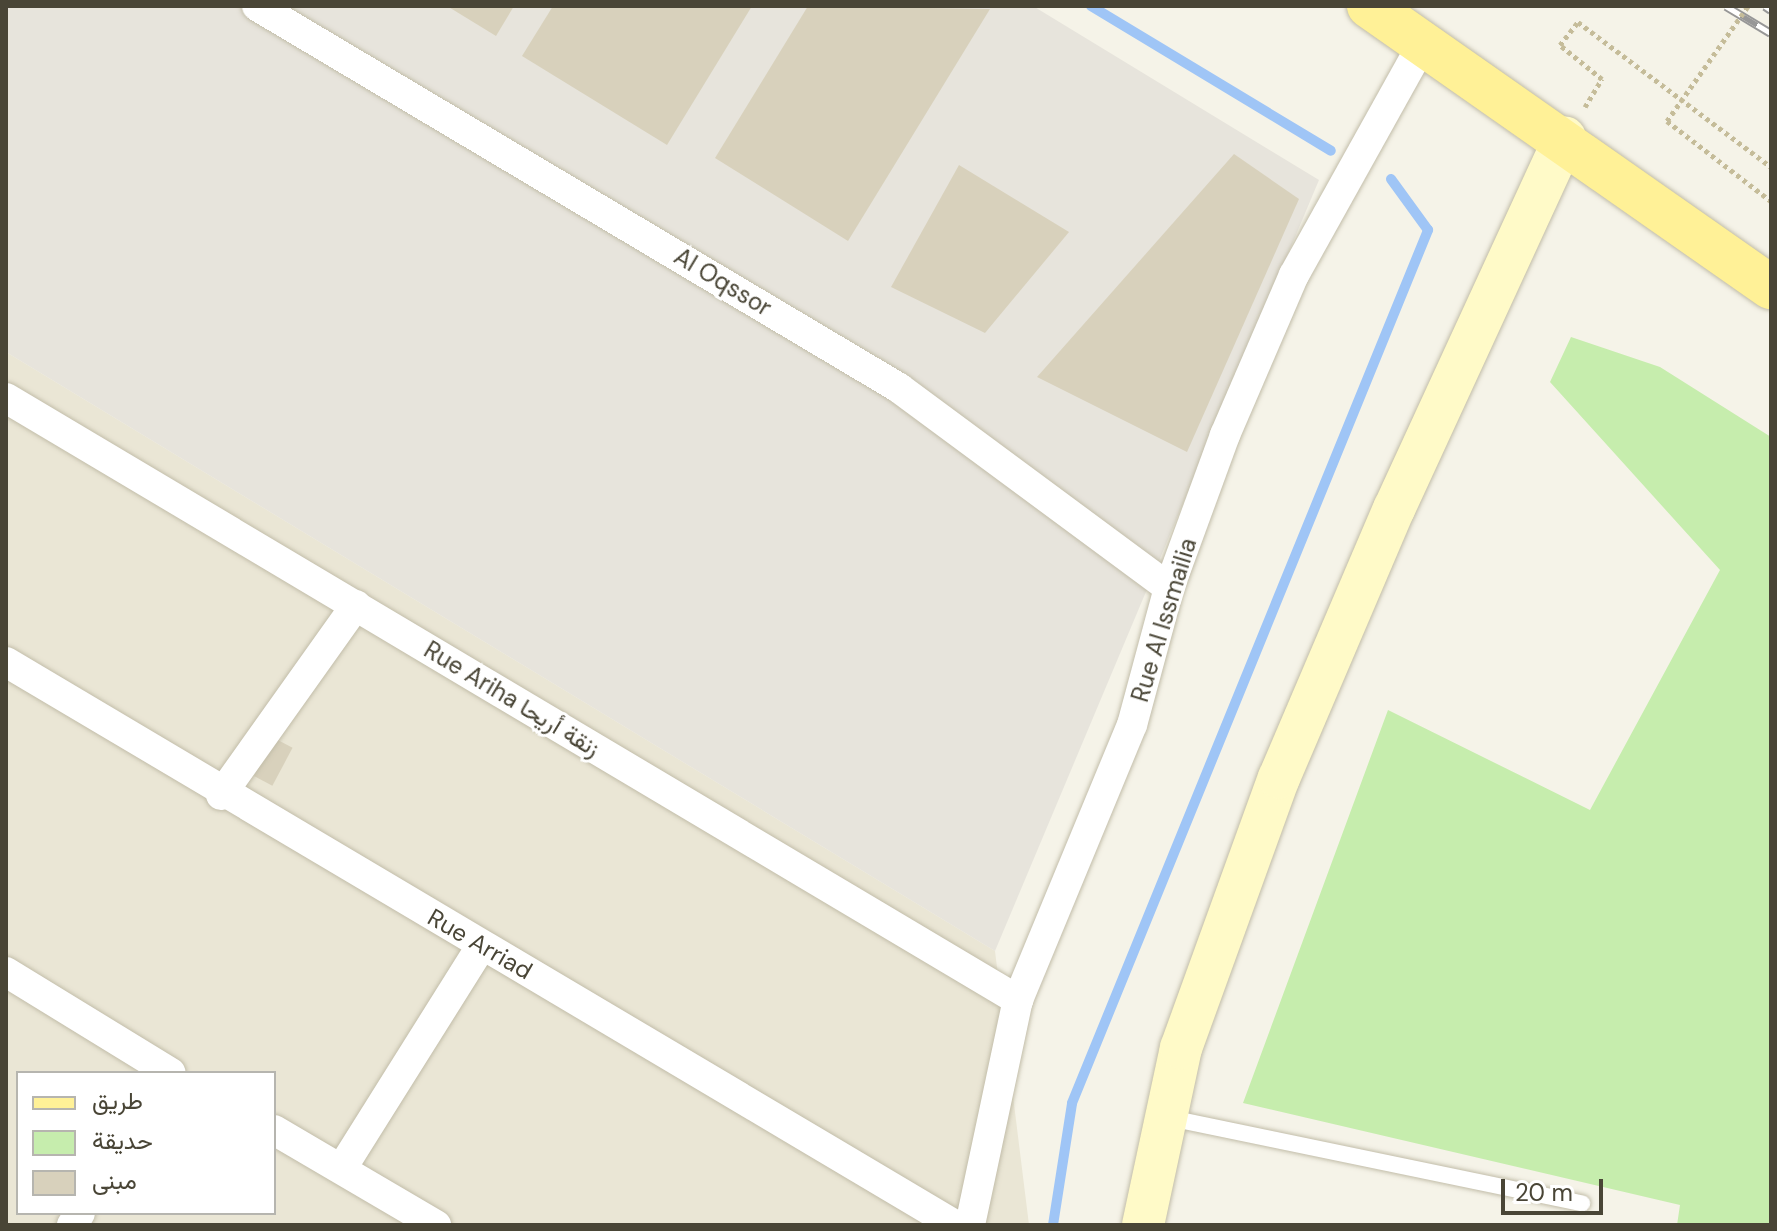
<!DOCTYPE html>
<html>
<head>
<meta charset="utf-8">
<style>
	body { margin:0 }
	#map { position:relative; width:1777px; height:1231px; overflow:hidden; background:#f5f3e8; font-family:"DM Sans",Vazirmatn,sans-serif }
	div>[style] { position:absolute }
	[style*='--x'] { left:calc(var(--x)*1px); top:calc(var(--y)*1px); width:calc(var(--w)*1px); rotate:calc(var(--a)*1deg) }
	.residential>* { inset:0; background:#eae6d5 }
	.industrial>* { inset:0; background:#e7e4dc }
	.green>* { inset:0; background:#c6edad }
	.stream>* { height:10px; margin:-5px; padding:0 5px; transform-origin:5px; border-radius:5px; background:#9fc5f6 }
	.building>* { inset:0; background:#d8d1bc; transform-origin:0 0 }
	.path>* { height:5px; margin-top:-2.5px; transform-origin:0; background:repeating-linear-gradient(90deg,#c5bc99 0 4px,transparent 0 8px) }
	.roads { filter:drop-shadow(0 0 2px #c2bda9) drop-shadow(0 0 2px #c2bda9) }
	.lane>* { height:16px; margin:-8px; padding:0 8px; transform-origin:8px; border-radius:8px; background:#fff }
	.street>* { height:30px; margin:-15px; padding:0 15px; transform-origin:15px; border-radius:15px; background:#fff }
	.secondary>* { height:42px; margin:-21px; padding:0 21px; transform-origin:21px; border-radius:21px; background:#fffac8 }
	.primary>* { height:44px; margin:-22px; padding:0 22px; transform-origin:22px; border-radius:22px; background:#fff197 }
	.rail>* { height:9px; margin-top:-4.5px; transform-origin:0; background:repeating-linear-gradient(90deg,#fff 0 18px,#979797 0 36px); box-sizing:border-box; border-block:2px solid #979797 }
	.path-bridge>* { height:5px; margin-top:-2.5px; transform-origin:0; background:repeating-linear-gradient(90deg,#c5bc99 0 4px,transparent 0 8px) }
	span { translate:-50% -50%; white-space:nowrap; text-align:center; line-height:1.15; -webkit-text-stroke:6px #fff; paint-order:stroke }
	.street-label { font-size:24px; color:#494536 }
	.frame { position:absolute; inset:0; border:8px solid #494536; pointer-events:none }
	.legend { position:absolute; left:16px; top:1071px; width:260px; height:144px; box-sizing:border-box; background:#fff; border:2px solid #b6b5af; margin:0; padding:10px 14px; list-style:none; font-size:24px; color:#494536 }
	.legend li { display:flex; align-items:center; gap:16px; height:40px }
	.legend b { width:40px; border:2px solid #b6b5af }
	.scale { position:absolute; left:1501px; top:1179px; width:102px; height:36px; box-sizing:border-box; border:4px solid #494536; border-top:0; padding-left:10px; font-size:24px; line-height:28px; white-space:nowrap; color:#494536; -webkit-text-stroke:6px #fff; paint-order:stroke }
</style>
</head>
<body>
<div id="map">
	<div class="residential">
		<i style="clip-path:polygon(evenodd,6px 352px,995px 951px,1029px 1225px,6px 1225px,6px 352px,18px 1073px,274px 1073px,274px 1213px,18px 1213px,18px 1073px)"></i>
	</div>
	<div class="industrial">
		<i style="clip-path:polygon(6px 6px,1033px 6px,1319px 180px,995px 951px,6px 352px)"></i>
	</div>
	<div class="green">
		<i style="clip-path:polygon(1571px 337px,1660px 367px,1771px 437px,1771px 1225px,1677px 1225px,1680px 1205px,1243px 1103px,1388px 710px,1590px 810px,1720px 570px,1550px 382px)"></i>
	</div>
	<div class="stream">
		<i style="--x:1091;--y:6;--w:280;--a:31.1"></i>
		<i style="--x:1053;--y:1225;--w:123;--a:-81.1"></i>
		<i style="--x:1072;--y:1103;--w:943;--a:-67.81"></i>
		<i style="--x:1428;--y:230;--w:63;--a:-126"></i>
	</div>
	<div class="building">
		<i style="clip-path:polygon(447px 6px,514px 6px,496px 36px)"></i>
		<i style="clip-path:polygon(553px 6px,752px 6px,667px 145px,522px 56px)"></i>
		<i style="clip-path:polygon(808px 6px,990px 9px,848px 241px,715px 158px)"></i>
		<i style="clip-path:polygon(1234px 154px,1299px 199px,1187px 452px,1037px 377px)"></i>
		<i style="clip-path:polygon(959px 165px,1069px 232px,985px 333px,891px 287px)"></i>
		<i style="left:274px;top:738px;width:21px;height:43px;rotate:28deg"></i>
	</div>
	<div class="path">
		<i style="--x:1585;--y:107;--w:33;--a:-59"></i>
		<i style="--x:1602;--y:79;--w:54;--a:-141"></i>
		<i style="--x:1560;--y:45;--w:29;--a:-52"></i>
		<i style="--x:1578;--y:22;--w:241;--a:36.9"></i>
		<i style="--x:1667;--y:121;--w:131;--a:37.6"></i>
	</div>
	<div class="roads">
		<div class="lane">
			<i style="--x:1165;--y:1117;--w:426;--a:11.7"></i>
		</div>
		<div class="street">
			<i style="--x:257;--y:6;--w:747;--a:30.75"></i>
			<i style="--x:899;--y:388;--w:336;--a:36.5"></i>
			<i style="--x:6;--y:398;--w:1178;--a:30.75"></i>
			<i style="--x:6;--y:662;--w:1103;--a:30.68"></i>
			<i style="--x:221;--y:795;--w:233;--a:-54.6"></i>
			<i style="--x:6;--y:972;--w:193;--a:31.5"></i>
			<i style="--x:274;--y:1130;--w:188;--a:30.4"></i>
			<i style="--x:342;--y:1168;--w:263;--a:-57.9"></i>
			<i style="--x:72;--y:1225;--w:14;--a:-56"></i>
			<i style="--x:970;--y:1225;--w:230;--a:-78"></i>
			<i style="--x:1018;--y:1000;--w:298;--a:-67.5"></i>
			<i style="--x:1132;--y:725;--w:142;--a:-74.9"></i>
			<i style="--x:1169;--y:588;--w:163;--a:-69.9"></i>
			<i style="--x:1225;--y:435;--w:174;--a:-66.7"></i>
			<i style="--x:1294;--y:275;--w:269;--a:-60.9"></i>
		</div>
		<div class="secondary">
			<i style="--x:1143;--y:1225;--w:181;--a:-77.9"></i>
			<i style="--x:1181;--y:1048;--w:287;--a:-70.1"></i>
			<i style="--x:1279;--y:778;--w:293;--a:-66.9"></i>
			<i style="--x:1394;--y:509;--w:409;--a:-65.3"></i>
		</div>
		<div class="primary">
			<i style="--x:1369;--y:6;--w:490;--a:35"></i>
		</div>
	</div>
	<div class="rail">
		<i style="--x:1726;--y:6;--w:52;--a:31"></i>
		<i style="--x:1765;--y:6;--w:7;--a:34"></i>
	</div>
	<div class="path-bridge">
		<i style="--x:1667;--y:121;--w:141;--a:-54.8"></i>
	</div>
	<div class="street-label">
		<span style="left:723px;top:282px;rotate:31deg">Al Oqssor</span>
		<span style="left:1164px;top:620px;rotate:-73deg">Rue Al Issmailia</span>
		<span style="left:512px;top:699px;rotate:31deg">Rue Ariha زنقة أريحا</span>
		<span style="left:480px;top:944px;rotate:30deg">Rue Arriad</span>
	</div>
	<div class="frame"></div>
	<ul class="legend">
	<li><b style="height:10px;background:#fff197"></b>طريق</li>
	<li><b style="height:22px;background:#c6edad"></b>حديقة</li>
	<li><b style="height:22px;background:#d8d1bc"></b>مبنى</li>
	</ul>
	<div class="scale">20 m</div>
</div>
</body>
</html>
